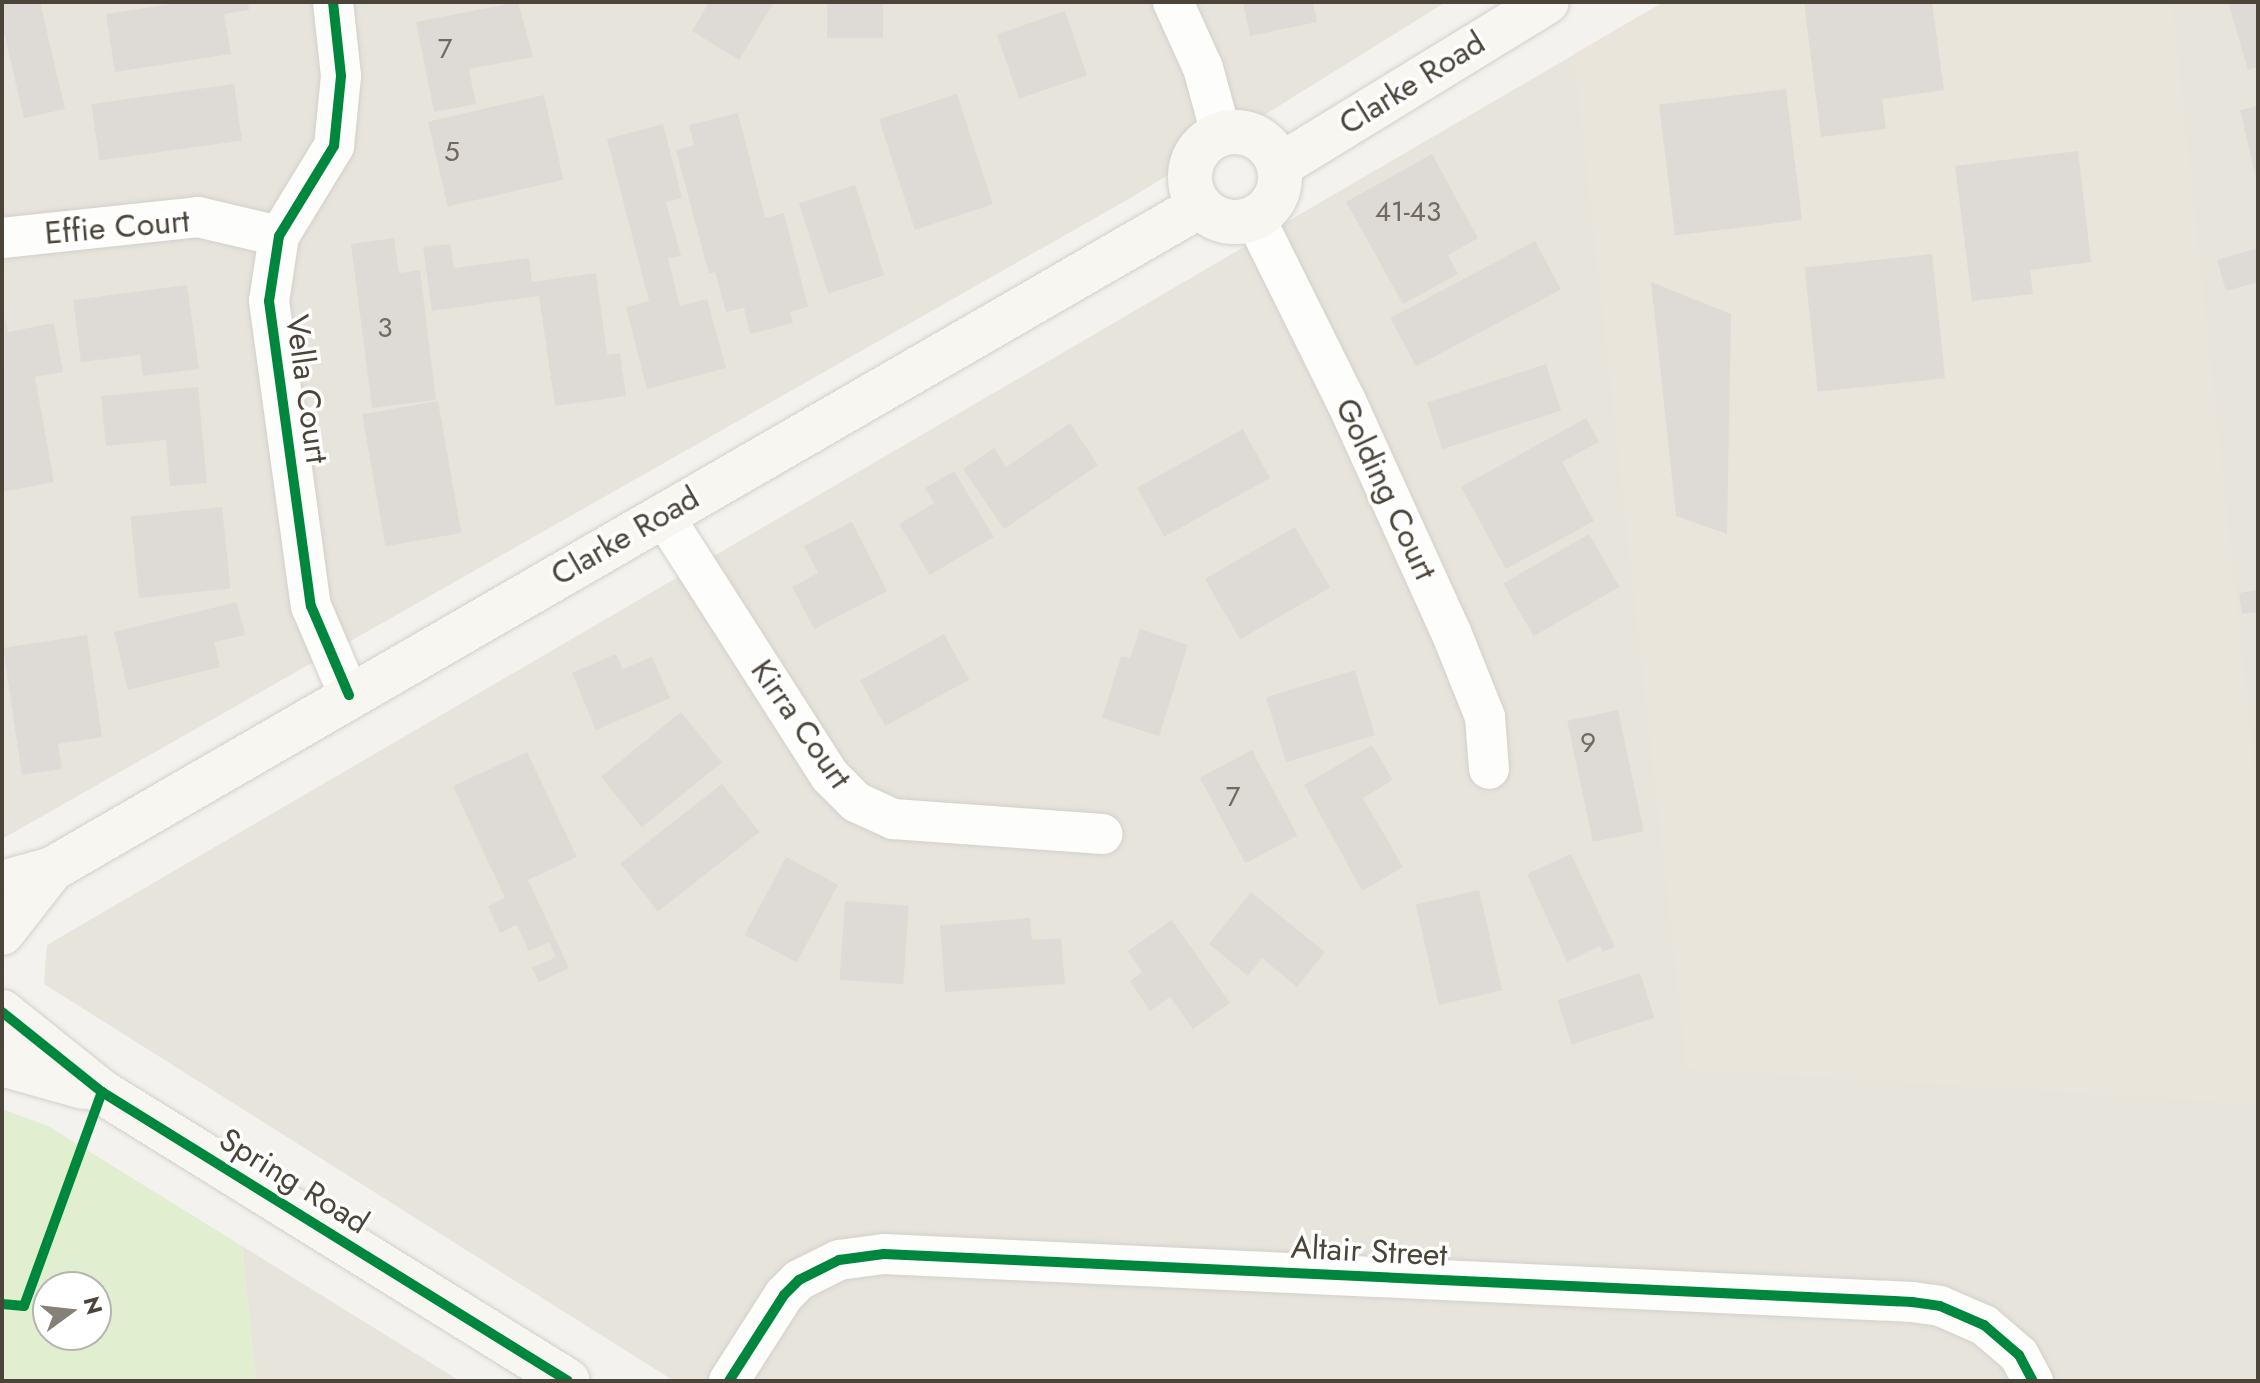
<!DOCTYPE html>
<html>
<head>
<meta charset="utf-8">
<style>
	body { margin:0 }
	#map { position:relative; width:2260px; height:1383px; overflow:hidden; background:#f4f2ee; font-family:Jost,sans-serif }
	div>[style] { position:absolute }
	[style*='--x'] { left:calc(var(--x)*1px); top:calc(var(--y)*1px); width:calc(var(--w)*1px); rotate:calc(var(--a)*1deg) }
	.residential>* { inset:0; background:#e7e4dc }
	.education>* { inset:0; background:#eae5da }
	.green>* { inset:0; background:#e1eecf }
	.building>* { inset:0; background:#dedbd6; transform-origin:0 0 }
	.roads { filter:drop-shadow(0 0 2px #d2d0cb) drop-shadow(0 0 2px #d2d0cb) }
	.street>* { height:40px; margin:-20px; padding:0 20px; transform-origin:20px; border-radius:20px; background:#fdfdfc }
	.secondary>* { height:44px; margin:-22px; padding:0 22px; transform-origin:22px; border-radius:22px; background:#f7f6f1 }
	.secondary>.ring { margin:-22px; padding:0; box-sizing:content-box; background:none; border:44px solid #f7f6f1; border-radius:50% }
	.cycleway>* { height:10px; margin:-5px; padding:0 5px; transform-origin:5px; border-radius:5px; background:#00873e }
	span { translate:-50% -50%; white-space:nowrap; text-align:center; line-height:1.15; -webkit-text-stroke:7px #fff; paint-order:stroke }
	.number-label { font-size:28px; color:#706a61 }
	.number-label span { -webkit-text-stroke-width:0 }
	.street-label { font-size:32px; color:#4b4439 }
	.frame { position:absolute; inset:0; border:4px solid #4b4439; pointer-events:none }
	.north { position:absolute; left:32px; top:1271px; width:80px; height:80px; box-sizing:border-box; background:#fff; border:2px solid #b7b4b0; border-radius:50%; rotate:75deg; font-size:22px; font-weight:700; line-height:32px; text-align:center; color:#4b4439 }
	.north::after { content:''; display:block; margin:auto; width:28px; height:36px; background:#868178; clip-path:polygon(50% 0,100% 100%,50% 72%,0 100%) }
</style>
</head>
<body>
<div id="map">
	<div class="residential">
		<i style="clip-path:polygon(2px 2px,1446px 2px,1134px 196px,2px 839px)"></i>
		<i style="clip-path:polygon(1664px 2px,2258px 2px,2258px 1381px,674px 1381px,44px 984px,47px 945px)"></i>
		<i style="clip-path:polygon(242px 1246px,460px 1381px,256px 1381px)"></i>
	</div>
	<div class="education">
		<i style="clip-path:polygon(1664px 2px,2172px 2px,2258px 805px,2258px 1104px,1687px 1069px,1574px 54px)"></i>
	</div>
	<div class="green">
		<i style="clip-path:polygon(evenodd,2px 1109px,48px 1126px,242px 1246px,256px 1381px,2px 1381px,2px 1109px,48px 1287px,96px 1287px,96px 1335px,48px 1335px,48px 1287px)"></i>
	</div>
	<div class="building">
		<i style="clip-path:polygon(2px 2px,40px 2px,65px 109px,24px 118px,2px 24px)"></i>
		<i style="clip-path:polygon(184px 2px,248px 2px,249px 10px,224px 14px,231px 54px,115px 72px,106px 14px)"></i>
		<i style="clip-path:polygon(518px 2px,533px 57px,469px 69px,476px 104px,434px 112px,416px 22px)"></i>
		<i style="clip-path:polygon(709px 2px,774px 2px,739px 60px,692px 31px)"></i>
		<i style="left:827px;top:2px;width:56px;height:36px"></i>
		<i style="clip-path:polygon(1243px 2px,1313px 2px,1317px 22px,1250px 36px)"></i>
		<i style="clip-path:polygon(1804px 2px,1932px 2px,1944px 90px,1882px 99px,1886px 129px,1821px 137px)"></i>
		<i style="clip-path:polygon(2240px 2px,2258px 2px,2258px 67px,2248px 70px,2229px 5px)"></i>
		<i style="left:1065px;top:11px;width:68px;height:72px;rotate:71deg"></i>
		<i style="left:234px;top:84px;width:57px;height:144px;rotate:82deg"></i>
		<i style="left:1786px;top:89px;width:132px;height:128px;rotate:83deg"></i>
		<i style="left:957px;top:94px;width:116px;height:82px;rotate:72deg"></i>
		<i style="left:544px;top:95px;width:87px;height:119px;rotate:77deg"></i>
		<i style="clip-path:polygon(2258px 106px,2258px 182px,2257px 182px,2240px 110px)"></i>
		<i style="clip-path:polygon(738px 113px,765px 218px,784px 213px,808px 307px,790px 312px,793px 323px,750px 334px,744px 308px,726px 312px,715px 272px,709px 274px,676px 150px,694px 145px,689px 125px)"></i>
		<i style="clip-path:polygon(663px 124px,682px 198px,666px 202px,681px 256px,668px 258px,680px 306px,707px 299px,726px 368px,647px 389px,626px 307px,649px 301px,607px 139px)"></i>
		<i style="clip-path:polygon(2078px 151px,2091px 262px,2030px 270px,2033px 294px,1972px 301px,1955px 166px)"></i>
		<i style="clip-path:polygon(1432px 154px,1478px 238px,1448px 255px,1458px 274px,1403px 304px,1346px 202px)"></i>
		<i style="left:855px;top:185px;width:95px;height:59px;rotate:72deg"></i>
		<i style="clip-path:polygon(394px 238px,399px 273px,420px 270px,436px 400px,372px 408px,351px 244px)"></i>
		<i style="left:1535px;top:241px;width:55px;height:164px;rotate:62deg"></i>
		<i style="clip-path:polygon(450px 244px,454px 268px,529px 258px,532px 282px,596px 273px,607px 355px,620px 353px,626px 396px,555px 406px,539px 296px,432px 311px,423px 247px)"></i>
		<i style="clip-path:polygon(2258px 248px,2258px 282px,2226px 291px,2217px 260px)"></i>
		<i style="left:1932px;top:254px;width:125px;height:128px;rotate:84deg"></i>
		<i style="clip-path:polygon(1651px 282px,1731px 314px,1727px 534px,1676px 516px)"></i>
		<i style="clip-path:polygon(187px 285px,199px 369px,143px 376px,140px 355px,81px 362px,73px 300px)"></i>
		<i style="clip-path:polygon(5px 317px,8px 332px,54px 323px,63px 372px,35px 377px,54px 482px,2px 492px)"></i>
		<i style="left:1546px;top:364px;width:49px;height:125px;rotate:72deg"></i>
		<i style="clip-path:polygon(198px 387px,207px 483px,170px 486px,166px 440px,106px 446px,101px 396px)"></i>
		<i style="left:438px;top:401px;width:134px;height:77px;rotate:80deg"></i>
		<i style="clip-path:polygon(1586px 418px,1599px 442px,1562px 462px,1594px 521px,1506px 569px,1461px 487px)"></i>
		<i style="clip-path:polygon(1070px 423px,1098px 465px,1004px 529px,963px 469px,994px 448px,1006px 467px)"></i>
		<i style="left:1243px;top:429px;width:56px;height:121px;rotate:61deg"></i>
		<i style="clip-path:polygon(954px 471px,994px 537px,930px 575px,899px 524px,934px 503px,925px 488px)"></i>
		<i style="left:222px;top:507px;width:82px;height:92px;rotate:84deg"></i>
		<i style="clip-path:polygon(852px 522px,887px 591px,814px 629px,792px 587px,818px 573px,804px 546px)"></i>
		<i style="left:1295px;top:527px;width:70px;height:104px;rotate:60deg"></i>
		<i style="left:1589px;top:534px;width:61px;height:99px;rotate:60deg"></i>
		<i style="clip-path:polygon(2258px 590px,2258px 612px,2242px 614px,2239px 593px)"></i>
		<i style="clip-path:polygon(237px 602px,245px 635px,214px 642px,220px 667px,128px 690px,114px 632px)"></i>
		<i style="clip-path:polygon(1140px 629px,1188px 645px,1159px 736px,1102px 718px,1121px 656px,1130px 658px)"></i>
		<i style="left:944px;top:634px;width:52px;height:96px;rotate:61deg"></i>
		<i style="clip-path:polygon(87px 635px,102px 737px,58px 744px,62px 769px,22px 775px,3px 648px)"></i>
		<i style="clip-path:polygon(616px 654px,623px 669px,652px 657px,670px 698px,596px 730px,572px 673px)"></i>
		<i style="left:1355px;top:670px;width:68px;height:93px;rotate:73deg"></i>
		<i style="left:1618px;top:710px;width:124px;height:52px;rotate:78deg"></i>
		<i style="left:681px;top:712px;width:65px;height:103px;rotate:51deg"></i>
		<i style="clip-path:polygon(1372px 745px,1393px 780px,1363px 798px,1403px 867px,1362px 891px,1304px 785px)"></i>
		<i style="left:1252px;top:750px;width:97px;height:59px;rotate:62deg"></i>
		<i style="clip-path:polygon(527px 752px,577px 857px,528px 880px,569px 968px,539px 982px,532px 968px,556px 957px,549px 942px,529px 951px,517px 925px,500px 933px,488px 906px,505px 898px,453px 786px)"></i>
		<i style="left:722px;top:784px;width:61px;height:129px;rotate:52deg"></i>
		<i style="clip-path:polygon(1571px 854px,1615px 947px,1603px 952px,1600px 946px,1567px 962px,1527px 874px)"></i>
		<i style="left:786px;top:857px;width:59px;height:88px;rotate:28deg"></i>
		<i style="left:1479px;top:890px;width:103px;height:65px;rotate:77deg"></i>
		<i style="clip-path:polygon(1251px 892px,1325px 952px,1297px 987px,1262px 958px,1248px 976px,1209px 944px)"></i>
		<i style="left:845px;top:901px;width:64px;height:79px;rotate:4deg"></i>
		<i style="clip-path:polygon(1030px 918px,1032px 940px,1061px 938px,1065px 984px,945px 992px,940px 925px)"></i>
		<i style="clip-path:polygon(1172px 920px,1230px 1003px,1193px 1029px,1170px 997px,1150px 1011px,1130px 981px,1142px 972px,1128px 951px)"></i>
		<i style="left:1640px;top:973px;width:47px;height:87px;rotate:72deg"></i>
	</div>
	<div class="roads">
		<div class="street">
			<i style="--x:333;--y:2;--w:74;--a:83.8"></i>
			<i style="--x:341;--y:76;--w:70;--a:95.7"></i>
			<i style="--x:334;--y:146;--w:105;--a:121.4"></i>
			<i style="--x:279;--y:236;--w:66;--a:98.7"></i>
			<i style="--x:269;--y:301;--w:308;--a:82.2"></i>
			<i style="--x:311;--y:606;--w:97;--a:66.9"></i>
			<i style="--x:1173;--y:2;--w:72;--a:65.6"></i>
			<i style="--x:1203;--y:68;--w:68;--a:74.7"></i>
			<i style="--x:1255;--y:218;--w:204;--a:63.6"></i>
			<i style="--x:1346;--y:401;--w:254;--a:65.6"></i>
			<i style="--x:1451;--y:632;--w:92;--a:68.2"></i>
			<i style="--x:1485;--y:717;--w:52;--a:85.6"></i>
			<i style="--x:2;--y:238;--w:197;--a:-6.1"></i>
			<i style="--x:198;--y:217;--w:83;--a:13.2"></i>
			<i style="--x:663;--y:515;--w:310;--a:57.4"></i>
			<i style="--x:830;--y:776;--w:37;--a:45"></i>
			<i style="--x:856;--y:802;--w:41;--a:24.7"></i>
			<i style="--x:893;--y:819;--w:210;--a:4.1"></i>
			<i style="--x:729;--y:1381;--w:102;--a:-57.4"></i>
			<i style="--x:784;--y:1295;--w:21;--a:-45"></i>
			<i style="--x:799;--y:1280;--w:45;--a:-26.6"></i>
			<i style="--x:839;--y:1260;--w:45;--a:-7.6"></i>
			<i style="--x:884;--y:1254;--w:1029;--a:2.67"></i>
			<i style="--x:1912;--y:1302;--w:28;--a:8"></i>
			<i style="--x:1940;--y:1306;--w:48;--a:23.4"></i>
			<i style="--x:1984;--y:1325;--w:46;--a:40.6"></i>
			<i style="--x:2019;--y:1355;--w:30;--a:62"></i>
		</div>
		<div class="secondary">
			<i class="ring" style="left:1190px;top:132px;width:46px;height:46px"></i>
			<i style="--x:1279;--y:166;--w:314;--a:-31.5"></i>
			<i style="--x:2;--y:883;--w:52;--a:-15.6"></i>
			<i style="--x:52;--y:869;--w:1326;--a:-30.01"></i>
			<i style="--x:2;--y:933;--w:81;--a:-52"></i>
			<i style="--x:2;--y:1012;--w:128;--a:38.7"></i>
			<i style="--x:102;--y:1092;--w:548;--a:31.81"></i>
			<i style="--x:2;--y:1064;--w:85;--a:15.7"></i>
		</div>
	</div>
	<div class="cycleway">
		<i style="--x:333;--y:2;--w:74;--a:83.8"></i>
		<i style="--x:341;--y:76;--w:70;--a:95.7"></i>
		<i style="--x:334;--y:146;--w:105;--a:121.4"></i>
		<i style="--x:279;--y:236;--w:66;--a:98.7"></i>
		<i style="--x:269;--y:301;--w:308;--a:82.2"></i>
		<i style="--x:311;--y:606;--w:97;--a:66.9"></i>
		<i style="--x:2;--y:1012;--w:128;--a:38.7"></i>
		<i style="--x:102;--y:1092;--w:548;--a:31.81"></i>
		<i style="--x:2;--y:1304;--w:22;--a:5"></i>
		<i style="--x:24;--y:1306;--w:228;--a:-70"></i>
		<i style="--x:729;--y:1381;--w:102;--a:-57.4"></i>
		<i style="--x:784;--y:1295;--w:21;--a:-45"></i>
		<i style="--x:799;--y:1280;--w:45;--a:-26.6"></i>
		<i style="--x:839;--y:1260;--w:45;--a:-7.6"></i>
		<i style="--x:884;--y:1254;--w:1029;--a:2.67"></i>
		<i style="--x:1912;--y:1302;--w:28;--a:8"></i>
		<i style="--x:1940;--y:1306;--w:48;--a:23.4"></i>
		<i style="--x:1984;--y:1325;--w:46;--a:40.6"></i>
		<i style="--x:2019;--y:1355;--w:30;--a:62"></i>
	</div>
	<div class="number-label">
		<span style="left:445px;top:49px">7</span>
		<span style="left:452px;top:152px">5</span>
		<span style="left:1408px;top:212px">41-43</span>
		<span style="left:385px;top:328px">3</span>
		<span style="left:1588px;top:743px">9</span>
		<span style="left:1233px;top:797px">7</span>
	</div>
	<div class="street-label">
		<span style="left:1412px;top:83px;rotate:-32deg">Clarke Road</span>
		<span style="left:117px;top:227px;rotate:-5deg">Effie Court</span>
		<span style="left:307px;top:389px;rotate:82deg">Vella Court</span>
		<span style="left:1386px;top:489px;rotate:65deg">Golding Court</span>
		<span style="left:625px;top:536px;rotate:-30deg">Clarke Road</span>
		<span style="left:801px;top:724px;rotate:55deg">Kirra Court</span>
		<span style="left:294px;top:1181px;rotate:32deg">Spring Road</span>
		<span style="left:1369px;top:1251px;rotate:3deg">Altair Street</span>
	</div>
	<div class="frame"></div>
	<div class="north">N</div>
</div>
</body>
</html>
